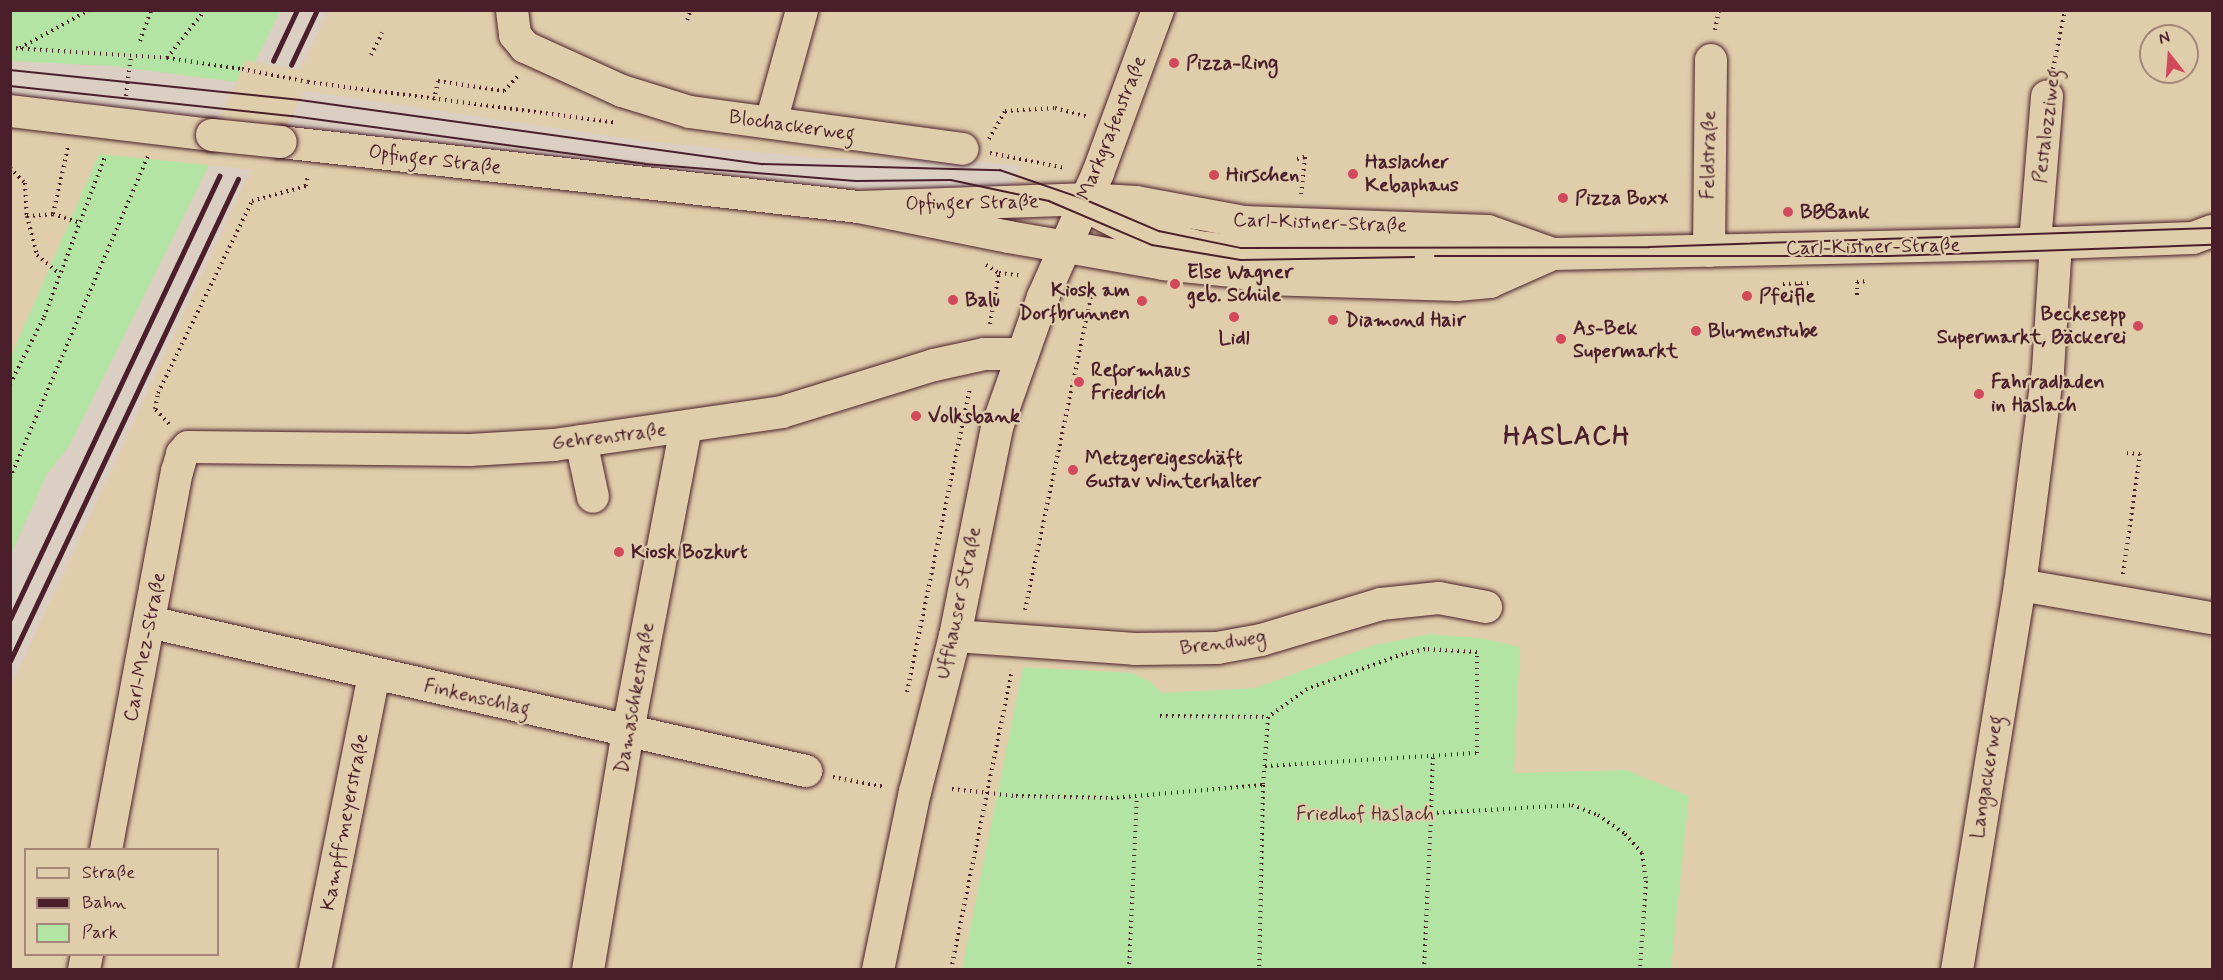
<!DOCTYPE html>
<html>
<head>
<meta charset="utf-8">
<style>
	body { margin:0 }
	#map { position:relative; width:2223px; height:980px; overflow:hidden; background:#e0cdab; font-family:Mynerve,sans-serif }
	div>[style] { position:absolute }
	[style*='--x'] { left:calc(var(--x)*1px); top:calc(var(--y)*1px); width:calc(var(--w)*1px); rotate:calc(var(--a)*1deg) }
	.built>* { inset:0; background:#dbcec2 }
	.green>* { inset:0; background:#b4e4a4 }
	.path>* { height:4px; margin-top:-2px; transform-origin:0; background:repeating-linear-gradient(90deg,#4a1f2b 0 1.5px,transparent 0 6px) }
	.roads { filter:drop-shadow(0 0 2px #4a1f2b) drop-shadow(0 0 2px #4a1f2b) }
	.minor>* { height:32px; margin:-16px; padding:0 16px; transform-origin:16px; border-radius:16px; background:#e0cdab }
	.tram>* { height:1.5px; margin:-0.75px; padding:0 0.75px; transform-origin:0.75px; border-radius:0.75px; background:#4a1f2b }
	.rail>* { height:4.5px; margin:-2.25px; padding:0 2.25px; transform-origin:2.25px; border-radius:2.25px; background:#4a1f2b }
	.path-bridge>* { height:4px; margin-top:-2px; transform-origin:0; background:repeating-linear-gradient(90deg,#4a1f2b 0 1.5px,transparent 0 6px) }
	.bridges { filter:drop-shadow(0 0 2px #4a1f2b) drop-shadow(0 0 2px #4a1f2b) }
	.minor-bridge>* { height:32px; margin:-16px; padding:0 16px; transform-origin:16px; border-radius:16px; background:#e0cdab }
	.dots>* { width:16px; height:16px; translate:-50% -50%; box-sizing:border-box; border:3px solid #e0cdab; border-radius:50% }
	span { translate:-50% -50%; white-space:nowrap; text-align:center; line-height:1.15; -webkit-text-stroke:4.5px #e0cdab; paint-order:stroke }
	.poi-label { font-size:20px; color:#4a1f2b; font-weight:700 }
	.left { translate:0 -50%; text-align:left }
	.right { translate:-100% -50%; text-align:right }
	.street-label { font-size:20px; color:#4a1f2b }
	.park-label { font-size:20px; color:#553337 }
	.district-label { font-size:26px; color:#4a1f2b; font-weight:700; letter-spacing:1.5px }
	.frame { position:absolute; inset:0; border:12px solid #4a1f2b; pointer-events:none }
	.legend { position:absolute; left:24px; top:848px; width:195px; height:108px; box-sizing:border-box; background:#e0cdab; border:2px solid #a48778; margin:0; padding:8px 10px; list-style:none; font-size:18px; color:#4a1f2b }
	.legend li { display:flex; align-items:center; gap:12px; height:30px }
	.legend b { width:30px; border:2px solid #a48778 }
	.north { position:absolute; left:2139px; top:24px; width:60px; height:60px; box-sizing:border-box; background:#e0cdab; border:2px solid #a48778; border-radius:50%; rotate:343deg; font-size:16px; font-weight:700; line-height:24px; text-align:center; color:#4a1f2b }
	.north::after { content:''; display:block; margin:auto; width:21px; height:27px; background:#d1495b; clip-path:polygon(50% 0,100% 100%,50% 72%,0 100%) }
</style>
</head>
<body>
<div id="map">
	<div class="built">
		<i style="clip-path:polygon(280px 11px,328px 11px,300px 70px,255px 62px)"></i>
		<i style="clip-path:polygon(10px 61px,112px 66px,236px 82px,219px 119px,11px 96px)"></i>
		<i style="clip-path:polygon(304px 91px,644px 141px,819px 158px,965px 160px,1020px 166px,1008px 194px,784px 185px,286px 129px)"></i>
		<i style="clip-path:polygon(209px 165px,251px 170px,11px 686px,11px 554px,47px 474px,69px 446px)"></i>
	</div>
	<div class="green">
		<i style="clip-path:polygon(10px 11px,11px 10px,280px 11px,255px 62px,246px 60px,236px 82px,112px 66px,11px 61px)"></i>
		<i style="clip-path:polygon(99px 154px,209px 165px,69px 446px,47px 474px,11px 554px,11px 356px)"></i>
		<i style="clip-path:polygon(1429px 634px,1480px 638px,1520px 647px,1514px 773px,1626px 770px,1689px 796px,1671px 969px,962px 969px,1023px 667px,1132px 673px,1151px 682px,1161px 693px,1255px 688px,1371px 646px)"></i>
	</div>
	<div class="path">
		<i style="--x:687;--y:20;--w:11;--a:-68"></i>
		<i style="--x:1715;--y:30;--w:20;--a:-79"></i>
		<i style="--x:140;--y:41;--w:33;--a:-70"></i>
		<i style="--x:10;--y:48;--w:157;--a:3.6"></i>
		<i style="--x:167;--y:58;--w:76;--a:8.3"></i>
		<i style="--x:20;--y:48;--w:79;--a:-28.8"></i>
		<i style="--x:371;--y:55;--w:25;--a:-63"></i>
		<i style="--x:167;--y:58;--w:61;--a:-51.6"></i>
		<i style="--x:2053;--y:69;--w:60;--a:-78.5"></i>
		<i style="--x:308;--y:82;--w:308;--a:7.5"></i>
		<i style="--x:126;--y:96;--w:41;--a:-83"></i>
		<i style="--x:434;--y:100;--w:19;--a:-78"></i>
		<i style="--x:438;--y:81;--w:67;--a:8.6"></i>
		<i style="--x:504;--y:91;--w:22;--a:-47"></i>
		<i style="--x:989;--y:139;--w:32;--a:-60"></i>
		<i style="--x:1005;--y:111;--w:50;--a:-3.4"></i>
		<i style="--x:1055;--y:108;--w:35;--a:15"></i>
		<i style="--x:990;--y:153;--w:76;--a:11.3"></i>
		<i style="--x:1297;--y:159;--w:8;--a:-14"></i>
		<i style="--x:1305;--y:157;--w:39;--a:96"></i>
		<i style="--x:10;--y:168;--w:21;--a:45"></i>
		<i style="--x:25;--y:183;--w:33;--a:87"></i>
		<i style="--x:27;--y:216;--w:40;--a:75.6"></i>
		<i style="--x:37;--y:255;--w:30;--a:40"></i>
		<i style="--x:53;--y:214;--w:69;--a:-77.4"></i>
		<i style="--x:27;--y:216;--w:26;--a:-4"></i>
		<i style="--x:53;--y:214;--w:28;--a:18"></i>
		<i style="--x:986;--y:265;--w:15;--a:32"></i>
		<i style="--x:999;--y:273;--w:23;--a:7"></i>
		<i style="--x:1783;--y:284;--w:27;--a:-2"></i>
		<i style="--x:1799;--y:284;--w:11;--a:85"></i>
		<i style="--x:1857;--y:295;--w:13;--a:-90"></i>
		<i style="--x:1857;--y:282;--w:10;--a:-6"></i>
		<i style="--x:990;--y:324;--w:52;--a:-80"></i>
		<i style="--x:1644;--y:356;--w:7;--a:0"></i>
		<i style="--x:10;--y:384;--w:75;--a:-63.1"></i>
		<i style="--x:44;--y:317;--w:172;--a:-69.2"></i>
		<i style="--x:169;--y:424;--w:21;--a:-133"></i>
		<i style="--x:155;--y:409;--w:16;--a:-79"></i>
		<i style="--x:158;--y:393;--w:214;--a:-63.9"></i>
		<i style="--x:252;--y:201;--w:56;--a:-15.5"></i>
		<i style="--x:306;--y:186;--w:10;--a:-79"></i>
		<i style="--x:10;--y:478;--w:350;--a:-66.8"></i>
		<i style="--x:2123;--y:574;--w:121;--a:-81.9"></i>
		<i style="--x:2140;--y:454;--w:13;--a:-176"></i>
		<i style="--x:1025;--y:610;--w:334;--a:-78.1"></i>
		<i style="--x:907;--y:692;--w:310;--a:-78.3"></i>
		<i style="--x:1160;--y:716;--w:108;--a:0.5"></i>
		<i style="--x:1268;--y:717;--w:68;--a:94.2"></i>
		<i style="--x:1265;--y:766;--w:212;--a:-3.5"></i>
		<i style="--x:1477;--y:753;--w:101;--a:-90"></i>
		<i style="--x:1477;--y:652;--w:52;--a:-176.7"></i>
		<i style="--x:1425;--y:649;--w:23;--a:167"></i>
		<i style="--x:1403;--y:654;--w:102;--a:160"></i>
		<i style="--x:1307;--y:689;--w:48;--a:144.3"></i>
		<i style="--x:833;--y:777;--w:53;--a:10.9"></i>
		<i style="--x:952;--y:789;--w:64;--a:6.2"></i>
		<i style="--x:1016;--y:796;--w:95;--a:1.2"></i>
		<i style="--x:1111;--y:798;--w:153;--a:-4.9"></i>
		<i style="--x:1263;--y:785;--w:185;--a:91.2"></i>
		<i style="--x:1431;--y:813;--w:57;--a:-88"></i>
		<i style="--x:951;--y:970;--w:306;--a:-78.5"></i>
		<i style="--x:1129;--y:970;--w:173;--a:-87.4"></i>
		<i style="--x:1424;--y:970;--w:157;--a:-87.4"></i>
		<i style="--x:1431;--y:813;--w:141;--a:-3.2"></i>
		<i style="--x:1572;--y:805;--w:28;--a:21"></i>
		<i style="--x:1598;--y:815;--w:33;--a:35"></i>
		<i style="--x:1625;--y:834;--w:25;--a:48"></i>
		<i style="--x:1642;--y:853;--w:28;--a:82"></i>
		<i style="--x:1646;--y:881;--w:89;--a:93.9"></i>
	</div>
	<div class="roads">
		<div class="minor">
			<i style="--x:512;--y:10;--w:25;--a:83"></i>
			<i style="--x:515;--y:35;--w:16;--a:50"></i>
			<i style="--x:525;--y:47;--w:107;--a:24.4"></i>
			<i style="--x:622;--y:91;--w:71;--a:17.2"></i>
			<i style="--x:690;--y:112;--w:275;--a:7.7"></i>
			<i style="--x:10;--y:111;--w:203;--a:6.8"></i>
			<i style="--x:771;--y:122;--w:116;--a:-74.5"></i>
			<i style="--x:281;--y:142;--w:582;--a:6.42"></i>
			<i style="--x:859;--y:207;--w:153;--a:11.3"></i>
			<i style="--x:1009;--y:237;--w:156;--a:9.9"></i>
			<i style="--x:1163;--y:264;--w:77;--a:5.9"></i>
			<i style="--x:1240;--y:272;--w:26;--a:16"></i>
			<i style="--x:1265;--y:279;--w:192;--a:1.8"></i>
			<i style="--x:1457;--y:285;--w:33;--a:-5"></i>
			<i style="--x:1490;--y:282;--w:69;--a:-24"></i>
			<i style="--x:1082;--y:204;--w:50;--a:27.6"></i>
			<i style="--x:1126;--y:227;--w:75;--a:15.5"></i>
			<i style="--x:1198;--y:247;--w:43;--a:6.6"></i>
			<i style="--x:1241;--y:252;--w:290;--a:0.4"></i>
			<i style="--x:859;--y:207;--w:225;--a:-2"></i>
			<i style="--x:1084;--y:199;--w:52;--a:3.3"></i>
			<i style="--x:1136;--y:202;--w:110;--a:10.5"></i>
			<i style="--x:1244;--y:222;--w:244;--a:2.1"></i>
			<i style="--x:1488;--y:231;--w:69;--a:19.5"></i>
			<i style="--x:1553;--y:254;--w:503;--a:-1.25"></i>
			<i style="--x:2056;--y:243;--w:137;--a:-2.1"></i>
			<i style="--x:2193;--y:238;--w:20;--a:-20"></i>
			<i style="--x:2035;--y:243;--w:147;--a:-85.3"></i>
			<i style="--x:1709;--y:251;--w:191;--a:-89.4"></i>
			<i style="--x:581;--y:441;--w:57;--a:77.9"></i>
			<i style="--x:2020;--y:585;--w:217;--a:-82.6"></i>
			<i style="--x:2048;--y:370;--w:127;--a:-86.4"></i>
			<i style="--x:149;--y:622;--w:674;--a:12.78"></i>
			<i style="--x:955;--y:636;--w:180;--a:4.1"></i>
			<i style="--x:1135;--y:649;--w:82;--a:-0.7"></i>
			<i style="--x:1217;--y:648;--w:45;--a:-10.3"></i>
			<i style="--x:1261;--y:640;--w:125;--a:-16.7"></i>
			<i style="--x:1381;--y:604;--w:58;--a:-5.9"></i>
			<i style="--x:1439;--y:598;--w:48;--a:10.8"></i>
			<i style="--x:106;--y:850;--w:385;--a:-79.4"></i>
			<i style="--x:177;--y:472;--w:19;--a:-74"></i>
			<i style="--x:182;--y:454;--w:9;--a:-49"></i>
			<i style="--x:188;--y:447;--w:282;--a:0.6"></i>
			<i style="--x:470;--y:450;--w:84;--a:-3.4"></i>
			<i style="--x:554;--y:445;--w:230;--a:-8.2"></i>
			<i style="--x:782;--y:412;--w:159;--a:-17.2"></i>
			<i style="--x:934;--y:365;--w:51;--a:-12.4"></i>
			<i style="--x:984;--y:354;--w:37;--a:0"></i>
			<i style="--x:84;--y:970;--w:16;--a:-79"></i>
			<i style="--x:315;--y:970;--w:301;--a:-78.7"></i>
			<i style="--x:588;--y:970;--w:242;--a:-80.5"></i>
			<i style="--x:628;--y:731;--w:309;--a:-79.2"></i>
			<i style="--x:878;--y:970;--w:182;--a:-78.3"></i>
			<i style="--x:915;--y:792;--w:161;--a:-75.6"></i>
			<i style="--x:955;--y:636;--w:213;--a:-78.6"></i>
			<i style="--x:997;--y:427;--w:138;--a:-70.5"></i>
			<i style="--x:1043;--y:297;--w:136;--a:-66.1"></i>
			<i style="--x:1098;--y:173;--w:174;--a:-69.8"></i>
			<i style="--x:1957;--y:970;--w:390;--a:-80.7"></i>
			<i style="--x:2020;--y:585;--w:195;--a:9.8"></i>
		</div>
	</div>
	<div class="tram">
		<i style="--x:10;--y:70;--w:292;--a:5.9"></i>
		<i style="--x:300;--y:100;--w:467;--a:7.9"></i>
		<i style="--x:763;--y:164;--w:237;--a:1.5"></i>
		<i style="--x:1000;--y:170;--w:89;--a:19"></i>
		<i style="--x:1084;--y:199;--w:82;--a:23.1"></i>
		<i style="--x:1159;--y:231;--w:84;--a:11.7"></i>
		<i style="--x:1241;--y:248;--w:408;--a:-0.1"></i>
		<i style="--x:1649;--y:247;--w:563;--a:-1.93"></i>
		<i style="--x:10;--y:86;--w:284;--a:6.1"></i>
		<i style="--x:292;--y:116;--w:356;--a:7.7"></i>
		<i style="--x:645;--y:164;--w:211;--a:4.6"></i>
		<i style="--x:855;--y:181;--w:96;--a:-0.6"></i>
		<i style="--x:951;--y:180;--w:100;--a:12.1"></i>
		<i style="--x:1049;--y:201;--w:112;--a:23.1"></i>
		<i style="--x:1152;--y:245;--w:90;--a:9.6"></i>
		<i style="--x:1241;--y:260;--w:173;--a:-1"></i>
		<i style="--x:1435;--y:256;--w:455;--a:0"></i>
		<i style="--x:1890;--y:256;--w:322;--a:-2"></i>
	</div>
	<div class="rail">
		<i style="--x:273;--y:61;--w:56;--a:-64.8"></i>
		<i style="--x:291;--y:65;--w:61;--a:-64.7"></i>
		<i style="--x:10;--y:619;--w:490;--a:-64.7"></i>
		<i style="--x:10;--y:661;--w:533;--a:-64.68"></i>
	</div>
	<div class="path-bridge">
		<i style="--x:242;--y:69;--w:67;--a:11.1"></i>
	</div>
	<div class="bridges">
		<div class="minor-bridge">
			<i style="--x:212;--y:135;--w:69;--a:5.8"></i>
		</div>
	</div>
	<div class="dots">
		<i style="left:1174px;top:63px;background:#d1495b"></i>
		<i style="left:1353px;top:174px;background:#d1495b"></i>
		<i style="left:1214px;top:175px;background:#d1495b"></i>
		<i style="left:1563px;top:198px;background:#d1495b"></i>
		<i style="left:1788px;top:212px;background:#d1495b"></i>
		<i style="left:1175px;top:284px;background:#d1495b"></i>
		<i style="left:1747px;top:296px;background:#d1495b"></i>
		<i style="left:953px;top:300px;background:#d1495b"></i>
		<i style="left:1142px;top:301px;background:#d1495b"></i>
		<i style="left:1234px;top:317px;background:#d1495b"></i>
		<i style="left:1333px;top:320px;background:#d1495b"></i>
		<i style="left:2138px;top:326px;background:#d1495b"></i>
		<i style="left:1696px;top:331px;background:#d1495b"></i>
		<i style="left:1561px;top:339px;background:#d1495b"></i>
		<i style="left:1079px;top:382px;background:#d1495b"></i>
		<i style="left:1979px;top:394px;background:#d1495b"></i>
		<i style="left:916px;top:416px;background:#d1495b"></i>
		<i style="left:1073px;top:470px;background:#d1495b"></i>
		<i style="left:619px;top:552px;background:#d1495b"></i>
	</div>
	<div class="poi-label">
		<span class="left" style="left:1186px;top:63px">Pizza-Ring</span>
		<span class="left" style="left:1365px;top:174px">Haslacher<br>Kebaphaus</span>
		<span class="left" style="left:1226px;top:175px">Hirschen</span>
		<span class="left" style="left:1575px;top:198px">Pizza Boxx</span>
		<span class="left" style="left:1800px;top:212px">BBBank</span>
		<span class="left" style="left:1187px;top:284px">Else Wagner<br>geb. Schüle</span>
		<span class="right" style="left:1130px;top:302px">Kiosk am<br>Dorfbrunnen</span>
		<span class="left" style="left:1759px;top:296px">Pfeifle</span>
		<span class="left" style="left:965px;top:300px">Balu</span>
		<span class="right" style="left:2126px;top:326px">Beckesepp<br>Supermarkt, Bäckerei</span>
		<span class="left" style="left:1345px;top:320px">Diamond Hair</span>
		<span class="left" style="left:1573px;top:340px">As-Bek<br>Supermarkt</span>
		<span class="left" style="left:1708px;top:331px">Blumenstube</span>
		<span style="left:1234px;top:338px">Lidl</span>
		<span class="left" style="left:1091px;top:382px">Reformhaus<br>Friedrich</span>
		<span class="left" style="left:1991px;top:394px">Fahrradladen<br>in Haslach</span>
		<span class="left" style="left:928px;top:416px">Volksbank</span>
		<span class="left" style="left:1085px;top:470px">Metzgereigeschäft<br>Gustav Winterhalter</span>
		<span class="left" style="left:631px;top:552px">Kiosk Bozkurt</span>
	</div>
	<div class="street-label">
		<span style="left:792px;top:126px;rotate:8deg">Blochackerweg</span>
		<span style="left:2047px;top:126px;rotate:-83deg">Pestalozziweg</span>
		<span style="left:1112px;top:128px;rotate:-68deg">Markgrafenstraße</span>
		<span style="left:1709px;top:155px;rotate:-89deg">Feldstraße</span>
		<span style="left:435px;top:160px;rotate:7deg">Opfinger Straße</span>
		<span style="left:972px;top:203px;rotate:-1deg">Opfinger Straße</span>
		<span style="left:1320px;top:223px;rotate:2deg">Carl-Kistner-Straße</span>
		<span style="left:1873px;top:247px;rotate:-1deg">Carl-Kistner-Straße</span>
		<span style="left:609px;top:437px;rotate:-7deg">Gehrenstraße</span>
		<span style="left:959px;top:603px;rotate:-78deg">Uffhauser Straße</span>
		<span style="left:1223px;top:643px;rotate:-8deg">Brendweg</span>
		<span style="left:145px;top:647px;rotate:-79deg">Carl-Mez-Straße</span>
		<span style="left:477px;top:698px;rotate:13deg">Finkenschlag</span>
		<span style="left:635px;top:698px;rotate:-80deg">Damaschkestraße</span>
		<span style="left:1987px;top:777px;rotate:-81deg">Langackerweg</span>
		<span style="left:345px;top:822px;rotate:-79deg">Kampffmeyerstraße</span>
	</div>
	<div class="park-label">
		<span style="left:1365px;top:814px">Friedhof Haslach</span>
	</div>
	<div class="district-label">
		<span style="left:1567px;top:438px">HASLACH</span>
	</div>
	<div class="frame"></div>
	<ul class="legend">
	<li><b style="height:8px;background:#e0cdab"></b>Straße</li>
	<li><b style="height:8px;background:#4a1f2b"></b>Bahn</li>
	<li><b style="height:16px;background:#b4e4a4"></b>Park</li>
	</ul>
	<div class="north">N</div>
</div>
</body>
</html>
